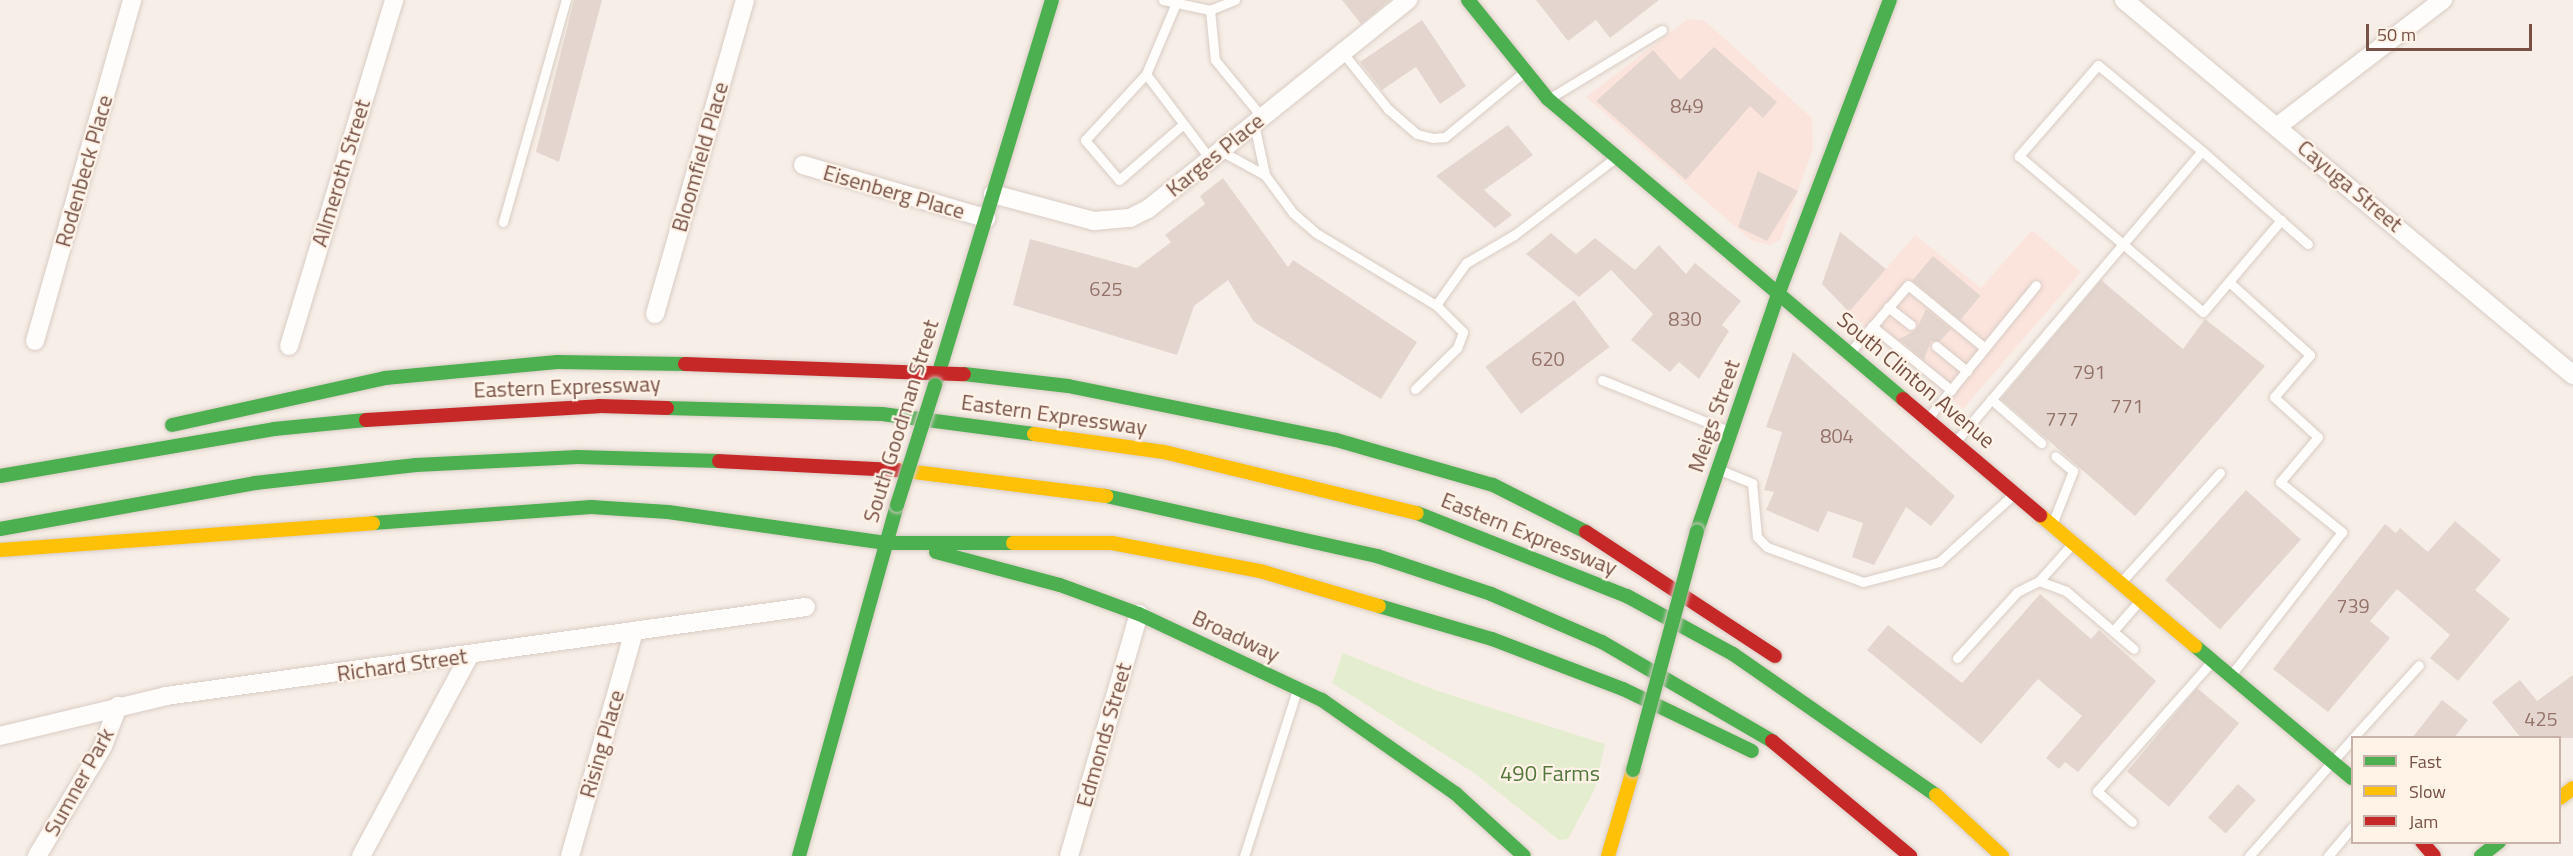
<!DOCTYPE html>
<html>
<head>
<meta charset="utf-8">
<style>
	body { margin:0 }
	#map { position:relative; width:2573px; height:856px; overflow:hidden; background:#f7efe7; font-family:"Titillium Web",sans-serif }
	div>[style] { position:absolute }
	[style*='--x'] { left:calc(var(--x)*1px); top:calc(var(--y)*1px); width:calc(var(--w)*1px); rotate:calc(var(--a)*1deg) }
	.commercial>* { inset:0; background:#fbe4dc }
	.green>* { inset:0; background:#e5edd0 }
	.building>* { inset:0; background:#e4d6ce; transform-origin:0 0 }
	.roads { filter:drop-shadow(0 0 2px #d9ccc5) drop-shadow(0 0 2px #d9ccc5) }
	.lane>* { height:9px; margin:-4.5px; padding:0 4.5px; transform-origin:4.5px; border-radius:4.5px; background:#fefdfb }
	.street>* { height:18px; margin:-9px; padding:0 9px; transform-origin:9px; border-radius:9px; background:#fefdfb }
	.fast>* { height:14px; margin:-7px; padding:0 7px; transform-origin:7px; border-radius:7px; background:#4caf50 }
	.slow>* { height:14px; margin:-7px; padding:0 7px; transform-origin:7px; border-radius:7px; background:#ffc107 }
	.jam>* { height:14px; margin:-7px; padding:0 7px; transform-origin:7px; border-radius:7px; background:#c62828 }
	.bridges { filter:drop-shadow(0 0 2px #d8cac3) drop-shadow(0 0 2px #d8cac3) }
	.fast-bridge>* { height:14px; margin:-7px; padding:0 7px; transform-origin:7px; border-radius:7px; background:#4caf50 }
	span { translate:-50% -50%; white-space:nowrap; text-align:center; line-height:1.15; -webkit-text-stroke:4.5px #fff3e8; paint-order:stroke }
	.number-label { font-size:20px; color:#94746a }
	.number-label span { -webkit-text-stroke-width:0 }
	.street-label { font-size:22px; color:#775146 }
	.park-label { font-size:22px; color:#54783b }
	.legend { position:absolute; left:2351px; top:736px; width:210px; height:108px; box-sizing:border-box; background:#fff3e8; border:2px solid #c9b2a7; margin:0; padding:8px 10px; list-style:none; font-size:18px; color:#775146 }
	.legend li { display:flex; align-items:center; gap:12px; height:30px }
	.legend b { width:30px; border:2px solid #c9b2a7 }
	.scale { position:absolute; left:2366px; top:24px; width:166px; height:27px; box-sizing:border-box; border:3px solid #775146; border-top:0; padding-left:8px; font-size:18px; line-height:21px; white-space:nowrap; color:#775146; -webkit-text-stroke:4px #fff3e8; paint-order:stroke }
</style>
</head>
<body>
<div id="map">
	<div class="commercial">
		<i style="clip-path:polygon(1688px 19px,1705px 21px,1812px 118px,1813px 149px,1780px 240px,1770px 245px,1752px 241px,1586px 97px)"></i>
		<i style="clip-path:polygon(2032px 230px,2081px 272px,1963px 409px,1849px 312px,1915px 235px,1981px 288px)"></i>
	</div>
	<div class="green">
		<i style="clip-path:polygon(1343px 653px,1432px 689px,1605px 744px,1595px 789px,1568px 839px,1559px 840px,1474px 773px,1332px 683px)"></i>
	</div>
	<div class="building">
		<i style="clip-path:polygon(574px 0,602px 0,559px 162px,536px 152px)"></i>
		<i style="clip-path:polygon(1342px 0,1390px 0,1361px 24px)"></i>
		<i style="clip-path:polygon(1536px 0,1659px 0,1610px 38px,1596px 20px,1568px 41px)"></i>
		<i style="clip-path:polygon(1422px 20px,1466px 86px,1440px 104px,1416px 67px,1382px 90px,1360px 62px)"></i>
		<i style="clip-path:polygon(1714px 47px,1777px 102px,1763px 118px,1750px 106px,1686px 180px,1596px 101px,1653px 50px,1680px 80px)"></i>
		<i style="clip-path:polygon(1508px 125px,1533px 155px,1484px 190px,1512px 215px,1495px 228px,1436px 176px)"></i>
		<i style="clip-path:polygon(1758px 171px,1798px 191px,1767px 241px,1738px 227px)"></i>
		<i style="clip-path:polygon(1223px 178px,1288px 267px,1293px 260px,1417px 342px,1381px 399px,1254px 322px,1228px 280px,1194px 306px,1177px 355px,1013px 305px,1030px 239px,1137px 268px,1171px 242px,1165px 235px,1205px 204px,1200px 196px)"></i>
		<i style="clip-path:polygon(1840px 232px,1886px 269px,1849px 312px,1822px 284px)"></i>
		<i style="clip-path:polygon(1551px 233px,1576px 254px,1595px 238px,1635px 270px,1659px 245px,1686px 274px,1695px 263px,1741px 301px,1722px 325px,1729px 331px,1699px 379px,1679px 362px,1670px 372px,1631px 340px,1653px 314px,1611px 270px,1579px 297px,1526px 254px)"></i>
		<i style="left:1933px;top:256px;width:62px;height:32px;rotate:40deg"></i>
		<i style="clip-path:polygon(2101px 280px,2183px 349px,2205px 319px,2265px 366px,2135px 516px,2001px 399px)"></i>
		<i style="left:1574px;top:300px;width:59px;height:111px;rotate:53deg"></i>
		<i style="clip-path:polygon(1926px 309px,1951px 329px,1940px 341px,1931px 341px,1924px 360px,1899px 339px,1916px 330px)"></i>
		<i style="clip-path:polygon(1793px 352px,1955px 496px,1931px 526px,1906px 507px,1874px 565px,1852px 557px,1863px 523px,1828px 511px,1818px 532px,1766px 510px,1774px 492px,1764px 490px,1782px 432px,1766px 427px)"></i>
		<i style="left:2246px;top:490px;width:74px;height:121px;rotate:42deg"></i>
		<i style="clip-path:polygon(2455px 521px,2501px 560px,2475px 590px,2510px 619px,2458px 681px,2430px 658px,2450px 635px,2397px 589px,2370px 621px,2390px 638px,2328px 712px,2273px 669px,2385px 524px,2396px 533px,2400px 528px,2428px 552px)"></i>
		<i style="clip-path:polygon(2040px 594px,2091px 639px,2099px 630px,2156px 681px,2078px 772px,2065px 762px,2059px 769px,2046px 758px,2082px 716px,2038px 679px,1981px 744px,1867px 650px,1888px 625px,1962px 683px)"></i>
		<i style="clip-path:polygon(2573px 675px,2573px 738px,2521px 738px,2492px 702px,2520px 680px,2537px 701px)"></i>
		<i style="left:2197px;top:688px;width:55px;height:109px;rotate:40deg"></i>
		<i style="clip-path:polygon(2442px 700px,2468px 720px,2454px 738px,2412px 738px)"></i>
		<i style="left:2238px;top:784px;width:24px;height:45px;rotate:42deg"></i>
	</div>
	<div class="roads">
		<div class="lane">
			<i style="--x:1163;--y:0;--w:48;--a:12"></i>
			<i style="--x:1210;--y:10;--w:27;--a:-22"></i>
			<i style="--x:1176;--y:3;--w:77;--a:112.9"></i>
			<i style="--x:1146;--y:74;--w:106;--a:53"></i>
			<i style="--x:1210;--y:10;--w:50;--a:84.3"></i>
			<i style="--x:1215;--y:60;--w:74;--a:50.5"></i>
			<i style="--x:1343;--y:53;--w:72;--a:51.2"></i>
			<i style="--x:1388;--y:109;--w:38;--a:41"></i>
			<i style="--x:1417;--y:134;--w:16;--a:14"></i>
			<i style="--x:1433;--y:138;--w:12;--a:-5"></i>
			<i style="--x:1445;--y:137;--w:101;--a:-39.4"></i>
			<i style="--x:1146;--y:74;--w:90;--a:132.7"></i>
			<i style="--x:1085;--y:140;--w:52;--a:49.6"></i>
			<i style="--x:1119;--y:180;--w:84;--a:-41.1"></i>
			<i style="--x:1550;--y:98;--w:131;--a:-31.3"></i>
			<i style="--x:1254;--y:124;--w:52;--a:77.8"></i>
			<i style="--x:1265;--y:175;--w:47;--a:53.6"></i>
			<i style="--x:1293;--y:213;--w:30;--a:41"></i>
			<i style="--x:1316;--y:233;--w:140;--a:31"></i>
			<i style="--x:1436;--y:305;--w:52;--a:-54.5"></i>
			<i style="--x:1466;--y:263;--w:56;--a:-30.3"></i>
			<i style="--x:1514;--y:235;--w:127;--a:-37.3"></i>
			<i style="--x:1221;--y:151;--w:50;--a:28.6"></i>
			<i style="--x:2202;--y:151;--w:135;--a:-140.4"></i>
			<i style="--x:2098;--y:65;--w:121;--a:131"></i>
			<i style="--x:2019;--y:156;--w:241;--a:40.3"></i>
			<i style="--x:2203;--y:312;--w:121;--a:-49.7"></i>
			<i style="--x:503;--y:222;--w:231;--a:-74.2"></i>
			<i style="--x:2229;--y:282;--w:109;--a:42"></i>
			<i style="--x:2310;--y:355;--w:55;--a:130.6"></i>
			<i style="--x:2274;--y:397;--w:59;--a:42.3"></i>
			<i style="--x:2318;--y:437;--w:59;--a:130.2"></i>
			<i style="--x:2280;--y:482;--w:80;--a:38.9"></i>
			<i style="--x:2342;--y:532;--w:180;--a:127.8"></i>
			<i style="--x:1888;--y:307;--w:29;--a:38"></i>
			<i style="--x:1872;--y:326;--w:102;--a:39"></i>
			<i style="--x:1936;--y:346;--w:40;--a:39"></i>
			<i style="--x:1851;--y:351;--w:87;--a:-49.2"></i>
			<i style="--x:1908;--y:285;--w:99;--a:39.3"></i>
			<i style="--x:1602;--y:380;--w:137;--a:21.9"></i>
			<i style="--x:1415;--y:389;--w:59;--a:-44.3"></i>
			<i style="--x:1457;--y:348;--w:17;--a:-69"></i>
			<i style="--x:1463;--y:332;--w:38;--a:-135"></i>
			<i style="--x:1991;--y:399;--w:67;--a:41.3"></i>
			<i style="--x:1928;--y:418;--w:171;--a:-50.9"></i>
			<i style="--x:1956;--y:441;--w:380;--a:-49.7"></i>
			<i style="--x:2202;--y:151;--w:141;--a:41.3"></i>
			<i style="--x:1720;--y:470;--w:35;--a:22"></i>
			<i style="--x:1752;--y:483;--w:54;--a:84.7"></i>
			<i style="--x:1757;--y:537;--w:14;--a:45"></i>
			<i style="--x:1767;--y:547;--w:102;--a:20"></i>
			<i style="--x:1863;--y:582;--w:79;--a:-14.7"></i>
			<i style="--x:1939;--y:562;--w:101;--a:-42.2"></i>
			<i style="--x:2053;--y:522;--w:55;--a:-68.6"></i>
			<i style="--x:2073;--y:471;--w:23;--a:-140"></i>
			<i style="--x:2039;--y:581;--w:51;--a:-48.2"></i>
			<i style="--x:2122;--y:581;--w:146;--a:-47.8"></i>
			<i style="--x:2113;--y:631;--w:41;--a:-48.9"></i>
			<i style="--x:1957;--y:658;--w:89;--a:-47.7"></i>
			<i style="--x:2017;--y:592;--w:25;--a:-27"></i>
			<i style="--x:2039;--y:581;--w:29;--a:20"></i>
			<i style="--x:2066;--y:591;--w:89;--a:40.5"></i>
			<i style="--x:2353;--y:738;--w:98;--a:-47.9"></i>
			<i style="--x:2132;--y:822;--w:47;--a:-138.5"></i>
			<i style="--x:2097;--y:791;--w:174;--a:-48.5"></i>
			<i style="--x:1244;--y:856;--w:174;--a:-72.3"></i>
			<i style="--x:2249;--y:856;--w:156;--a:-48.6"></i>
			<i style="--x:2328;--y:856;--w:38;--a:-50"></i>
		</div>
		<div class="street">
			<i style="--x:2124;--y:0;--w:585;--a:39.87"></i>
			<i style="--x:2278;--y:126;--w:208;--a:-37.4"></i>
			<i style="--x:803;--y:165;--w:191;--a:16.2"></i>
			<i style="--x:993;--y:194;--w:105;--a:15"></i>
			<i style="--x:1094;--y:221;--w:36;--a:-5"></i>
			<i style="--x:1130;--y:218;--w:20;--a:-27"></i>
			<i style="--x:1148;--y:209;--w:334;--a:-38.8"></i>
			<i style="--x:655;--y:314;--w:327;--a:-74"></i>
			<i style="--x:35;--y:341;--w:355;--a:-74.1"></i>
			<i style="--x:289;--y:346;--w:362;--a:-73.1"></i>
			<i style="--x:0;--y:736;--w:171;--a:-13.5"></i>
			<i style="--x:166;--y:696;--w:646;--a:-7.92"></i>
			<i style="--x:37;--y:856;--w:128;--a:-59"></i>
			<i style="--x:103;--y:746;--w:43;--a:-69.4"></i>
			<i style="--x:361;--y:856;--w:227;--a:-61.6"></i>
			<i style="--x:570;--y:856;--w:234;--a:-74.1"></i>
			<i style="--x:1069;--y:856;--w:252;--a:-73.9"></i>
		</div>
		<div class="fast">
			<i style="--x:1468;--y:0;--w:127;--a:51.1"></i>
			<i style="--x:1548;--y:99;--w:465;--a:40.2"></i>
			<i style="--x:964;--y:374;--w:105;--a:6.6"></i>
			<i style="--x:1068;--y:386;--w:273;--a:11.4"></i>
			<i style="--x:1336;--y:440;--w:163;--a:16"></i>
			<i style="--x:1493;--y:485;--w:104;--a:26.8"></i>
			<i style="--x:935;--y:385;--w:402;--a:-73.1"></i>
			<i style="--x:667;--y:408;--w:215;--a:1.6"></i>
			<i style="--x:882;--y:414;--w:153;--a:7.5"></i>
			<i style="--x:172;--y:425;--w:218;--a:-12.4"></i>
			<i style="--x:385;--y:378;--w:173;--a:-5.3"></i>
			<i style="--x:557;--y:362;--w:128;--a:0.9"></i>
			<i style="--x:0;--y:476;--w:278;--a:-9.7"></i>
			<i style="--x:274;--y:429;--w:92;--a:-5.6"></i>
			<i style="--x:1106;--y:496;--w:278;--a:12.5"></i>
			<i style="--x:1377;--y:556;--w:120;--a:18.4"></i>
			<i style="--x:1491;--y:594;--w:121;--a:23.4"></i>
			<i style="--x:1602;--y:642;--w:197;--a:30.2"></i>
			<i style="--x:1417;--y:513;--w:226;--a:21.6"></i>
			<i style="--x:1627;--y:596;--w:121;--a:28.7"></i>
			<i style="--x:1733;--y:654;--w:247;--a:34.8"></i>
			<i style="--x:373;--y:523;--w:219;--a:-4.2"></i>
			<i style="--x:591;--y:507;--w:77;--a:3.7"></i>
			<i style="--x:668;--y:512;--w:220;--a:8.1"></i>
			<i style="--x:886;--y:543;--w:127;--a:0"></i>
			<i style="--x:0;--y:529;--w:259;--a:-10.2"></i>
			<i style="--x:255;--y:483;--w:162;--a:-6.4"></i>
			<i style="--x:416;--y:465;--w:162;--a:-2.8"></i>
			<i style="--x:578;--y:457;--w:141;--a:1.6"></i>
			<i style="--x:1697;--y:531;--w:253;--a:-71.1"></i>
			<i style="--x:1779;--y:292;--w:312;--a:-69.2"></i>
			<i style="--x:936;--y:552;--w:128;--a:14.9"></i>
			<i style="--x:1060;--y:585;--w:84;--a:20.2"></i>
			<i style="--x:1139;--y:614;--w:202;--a:25.2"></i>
			<i style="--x:1322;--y:700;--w:162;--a:35"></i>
			<i style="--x:1455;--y:793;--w:93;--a:42.4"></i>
			<i style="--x:1379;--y:606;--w:118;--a:16.3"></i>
			<i style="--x:1492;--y:639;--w:140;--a:20.9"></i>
			<i style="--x:1623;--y:689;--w:143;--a:25.7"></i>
			<i style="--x:2195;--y:646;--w:205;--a:40.1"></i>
			<i style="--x:799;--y:856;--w:364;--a:-74.4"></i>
			<i style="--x:2481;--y:856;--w:23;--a:-38"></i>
		</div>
		<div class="slow">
			<i style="--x:1034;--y:434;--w:131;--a:7.9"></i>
			<i style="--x:1164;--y:452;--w:260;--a:13.6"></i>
			<i style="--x:898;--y:470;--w:210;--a:7.1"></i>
			<i style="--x:2040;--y:515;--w:203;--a:40.2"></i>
			<i style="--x:1013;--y:543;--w:99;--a:0"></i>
			<i style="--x:1112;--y:543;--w:151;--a:10.7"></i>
			<i style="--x:1260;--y:571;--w:124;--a:16.4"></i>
			<i style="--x:0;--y:550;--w:374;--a:-4.1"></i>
			<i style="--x:1936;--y:795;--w:90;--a:42.7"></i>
			<i style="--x:2560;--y:798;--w:16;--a:-38"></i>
			<i style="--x:1608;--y:856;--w:90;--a:-73.8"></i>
		</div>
		<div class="jam">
			<i style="--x:685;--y:364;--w:279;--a:2.1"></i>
			<i style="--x:1903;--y:399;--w:180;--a:40.3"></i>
			<i style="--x:366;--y:420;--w:233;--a:-3.4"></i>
			<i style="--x:599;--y:406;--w:68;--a:1.7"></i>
			<i style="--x:719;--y:461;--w:179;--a:2.9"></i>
			<i style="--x:1586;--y:532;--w:226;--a:33.3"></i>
			<i style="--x:1772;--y:741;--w:180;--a:39.8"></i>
			<i style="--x:2422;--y:842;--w:18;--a:49"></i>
		</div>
	</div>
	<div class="bridges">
		<div class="fast-bridge">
			<i style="--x:897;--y:505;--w:126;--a:-72.4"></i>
			<i style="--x:1633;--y:770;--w:247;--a:-75"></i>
		</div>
	</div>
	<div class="number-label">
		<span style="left:1687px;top:105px">849</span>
		<span style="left:1106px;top:288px">625</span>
		<span style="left:1685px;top:318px">830</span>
		<span style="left:1548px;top:358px">620</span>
		<span style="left:2089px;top:371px">791</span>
		<span style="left:2127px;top:405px">771</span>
		<span style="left:2062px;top:418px">777</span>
		<span style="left:1837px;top:435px">804</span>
		<span style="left:2353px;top:605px">739</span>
		<span style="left:2541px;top:718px">425</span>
	</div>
	<div class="street-label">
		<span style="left:1215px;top:155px;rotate:-39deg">Karges Place</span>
		<span style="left:700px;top:157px;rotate:-74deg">Bloomfield Place</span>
		<span style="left:84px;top:171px;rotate:-74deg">Rodenbeck Place</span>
		<span style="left:341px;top:173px;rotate:-73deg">Allmeroth Street</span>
		<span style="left:2350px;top:186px;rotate:40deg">Cayuga Street</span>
		<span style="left:894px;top:192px;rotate:16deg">Eisenberg Place</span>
		<span style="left:1916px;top:380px;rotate:40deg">South Clinton Avenue</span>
		<span style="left:567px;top:387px;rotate:-2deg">Eastern Expressway</span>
		<span style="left:1054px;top:415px;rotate:8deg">Eastern Expressway</span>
		<span style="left:1714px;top:416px;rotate:-71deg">Meigs Street</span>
		<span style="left:901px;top:421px;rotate:-73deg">South Goodman Street</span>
		<span style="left:1529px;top:534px;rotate:22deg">Eastern Expressway</span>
		<span style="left:1236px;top:636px;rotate:25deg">Broadway</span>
		<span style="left:402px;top:665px;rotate:-8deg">Richard Street</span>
		<span style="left:1104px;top:735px;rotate:-74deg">Edmonds Street</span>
		<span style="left:602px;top:744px;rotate:-74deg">Rising Place</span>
		<span style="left:79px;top:782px;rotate:-61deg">Sumner Park</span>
	</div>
	<div class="park-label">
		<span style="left:1550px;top:774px">490 Farms</span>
	</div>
	<ul class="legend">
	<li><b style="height:8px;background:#4caf50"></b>Fast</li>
	<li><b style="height:8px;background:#ffc107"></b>Slow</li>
	<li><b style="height:8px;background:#c62828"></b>Jam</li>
	</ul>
	<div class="scale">50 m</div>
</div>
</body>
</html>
